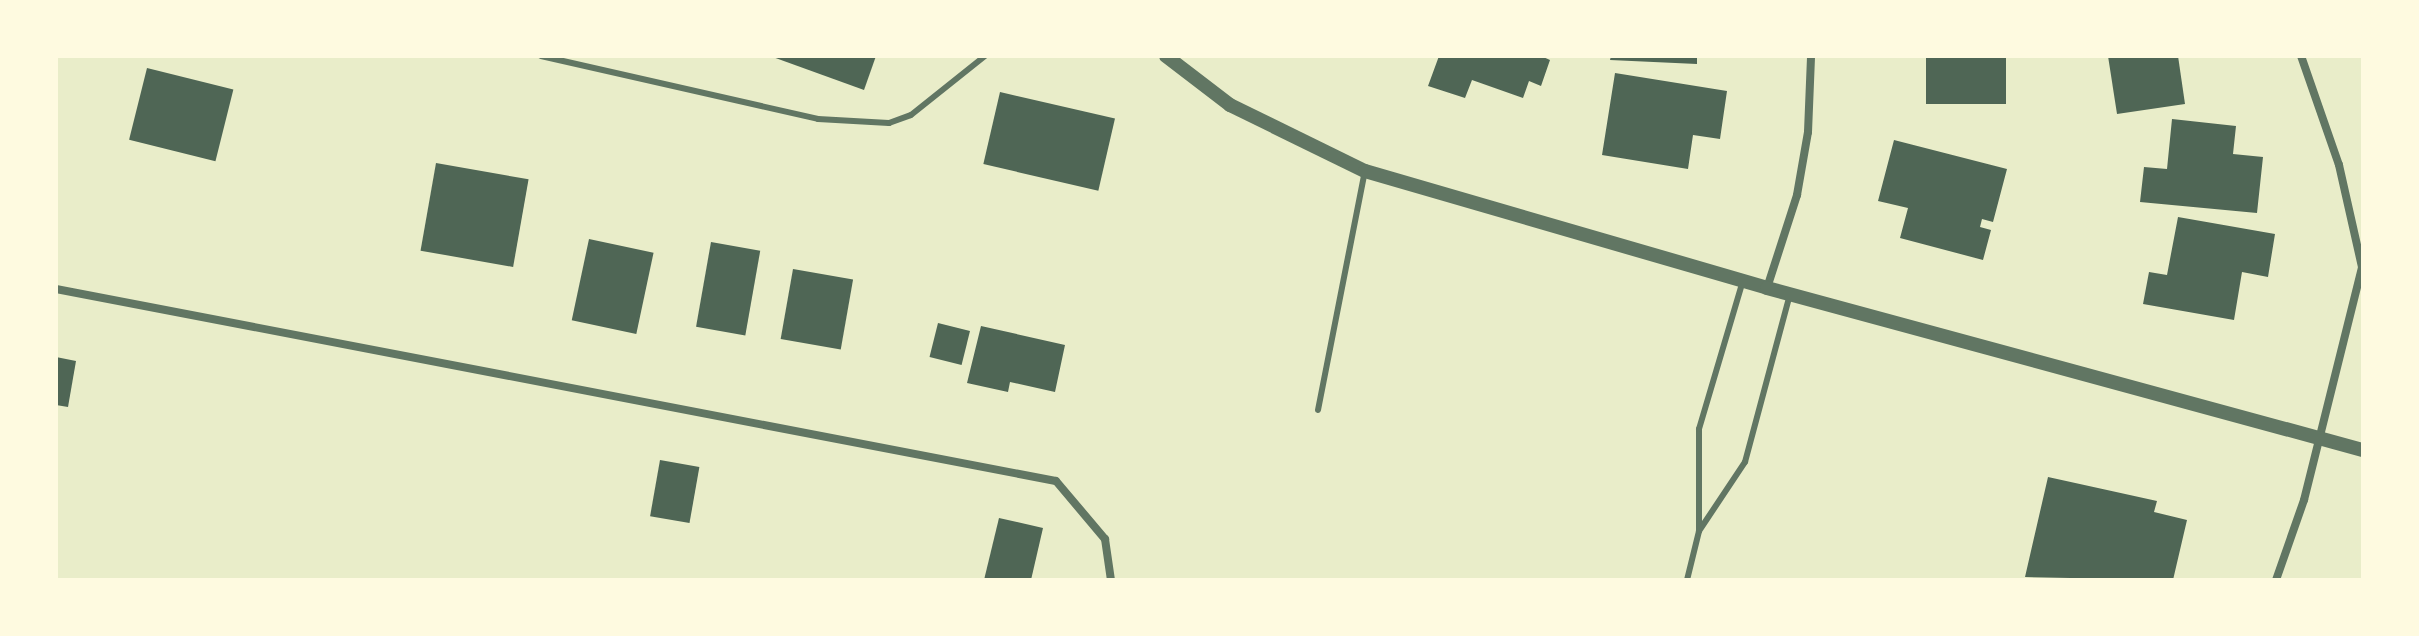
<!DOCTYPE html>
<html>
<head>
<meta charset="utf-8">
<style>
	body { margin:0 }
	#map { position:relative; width:2419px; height:636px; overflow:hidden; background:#e9edc9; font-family:"PT Sans Narrow",sans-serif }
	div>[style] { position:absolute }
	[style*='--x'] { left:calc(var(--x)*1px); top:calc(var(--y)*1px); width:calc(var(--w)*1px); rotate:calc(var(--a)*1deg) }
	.building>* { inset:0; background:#4f6655; transform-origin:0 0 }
	.service>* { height:6px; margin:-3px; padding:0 3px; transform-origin:3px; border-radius:3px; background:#617663 }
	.minor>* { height:8px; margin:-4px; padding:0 4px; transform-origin:4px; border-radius:4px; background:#617663 }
	.tertiary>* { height:14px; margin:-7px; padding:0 7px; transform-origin:7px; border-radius:7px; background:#617663 }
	span { translate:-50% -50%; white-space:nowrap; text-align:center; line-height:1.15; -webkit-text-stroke:6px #fefae0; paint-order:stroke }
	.frame { position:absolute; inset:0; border:58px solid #fefae0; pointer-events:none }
</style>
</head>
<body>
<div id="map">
	<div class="building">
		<i style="clip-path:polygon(770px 56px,876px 56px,864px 90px)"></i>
		<i style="clip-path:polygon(1439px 56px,1541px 56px,1550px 60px,1541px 86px,1529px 81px,1523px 98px,1472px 80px,1465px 98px,1428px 86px)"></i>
		<i style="clip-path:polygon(1611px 56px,1697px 56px,1697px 64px,1610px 60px)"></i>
		<i style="left:1926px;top:56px;width:80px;height:48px"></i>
		<i style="clip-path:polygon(2108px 56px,2178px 56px,2185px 104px,2117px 114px)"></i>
		<i style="left:147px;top:68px;width:89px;height:74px;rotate:14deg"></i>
		<i style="clip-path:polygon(1615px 73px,1727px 91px,1720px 139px,1693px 135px,1688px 169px,1602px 155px)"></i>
		<i style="left:1000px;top:92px;width:118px;height:74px;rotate:13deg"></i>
		<i style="clip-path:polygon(2172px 119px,2236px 126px,2233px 154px,2263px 157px,2257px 213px,2140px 202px,2144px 167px,2167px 169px)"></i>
		<i style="clip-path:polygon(1894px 140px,2007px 169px,1993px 222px,1982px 219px,1980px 227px,1991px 230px,1983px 260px,1900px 238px,1908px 208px,1878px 201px)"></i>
		<i style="left:436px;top:163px;width:94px;height:89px;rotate:10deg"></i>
		<i style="clip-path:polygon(2178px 217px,2275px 234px,2268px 277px,2242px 272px,2234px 320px,2143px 304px,2149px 272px,2167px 275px)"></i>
		<i style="left:589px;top:239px;width:66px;height:83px;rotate:12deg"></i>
		<i style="left:711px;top:242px;width:50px;height:86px;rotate:10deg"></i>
		<i style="left:793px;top:269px;width:61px;height:71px;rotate:10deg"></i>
		<i style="left:938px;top:323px;width:33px;height:35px;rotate:14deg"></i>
		<i style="clip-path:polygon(981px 326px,1065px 345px,1055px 392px,1010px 382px,1008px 392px,967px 383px)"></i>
		<i style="clip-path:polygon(56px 357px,76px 361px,68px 407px,56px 405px)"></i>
		<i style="left:660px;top:460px;width:40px;height:57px;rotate:10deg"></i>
		<i style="clip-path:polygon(2048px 477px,2157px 501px,2154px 512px,2187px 520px,2173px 580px,2025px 577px)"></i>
		<i style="clip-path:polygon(999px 518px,1043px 528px,1031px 580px,984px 580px)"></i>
	</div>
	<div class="service">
		<i style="--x:541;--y:56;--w:284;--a:12.8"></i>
		<i style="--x:818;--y:119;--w:71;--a:3.2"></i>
		<i style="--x:889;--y:123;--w:23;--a:-20"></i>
		<i style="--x:911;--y:115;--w:95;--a:-38.6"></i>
		<i style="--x:1318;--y:410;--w:244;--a:-78.9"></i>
		<i style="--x:1699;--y:531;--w:83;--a:-56.3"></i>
		<i style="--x:1745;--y:462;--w:174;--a:-75"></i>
		<i style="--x:1687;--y:580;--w:50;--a:-76.2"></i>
		<i style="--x:1699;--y:531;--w:102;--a:-90"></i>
		<i style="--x:1699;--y:429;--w:155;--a:-73.5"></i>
	</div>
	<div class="minor">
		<i style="--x:1767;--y:288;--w:98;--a:-72.1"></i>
		<i style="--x:1797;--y:195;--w:64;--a:-80.1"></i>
		<i style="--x:1808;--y:132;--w:76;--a:-87.7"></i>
		<i style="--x:56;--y:289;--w:1018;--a:10.87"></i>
		<i style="--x:1056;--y:481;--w:76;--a:49.8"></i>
		<i style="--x:1105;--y:539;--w:41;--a:81.7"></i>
		<i style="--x:2276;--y:580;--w:85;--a:-70.7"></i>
		<i style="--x:2304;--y:500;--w:240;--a:-76"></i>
		<i style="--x:2362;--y:267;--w:105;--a:-102.7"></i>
		<i style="--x:2339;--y:165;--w:115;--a:-109.2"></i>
	</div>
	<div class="tertiary">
		<i style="--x:1166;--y:56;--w:81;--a:37.4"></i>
		<i style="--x:1230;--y:105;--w:150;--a:26.1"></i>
		<i style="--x:1365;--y:171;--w:419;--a:16.2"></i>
		<i style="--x:1767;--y:288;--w:618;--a:15.21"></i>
	</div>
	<div class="frame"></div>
</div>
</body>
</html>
